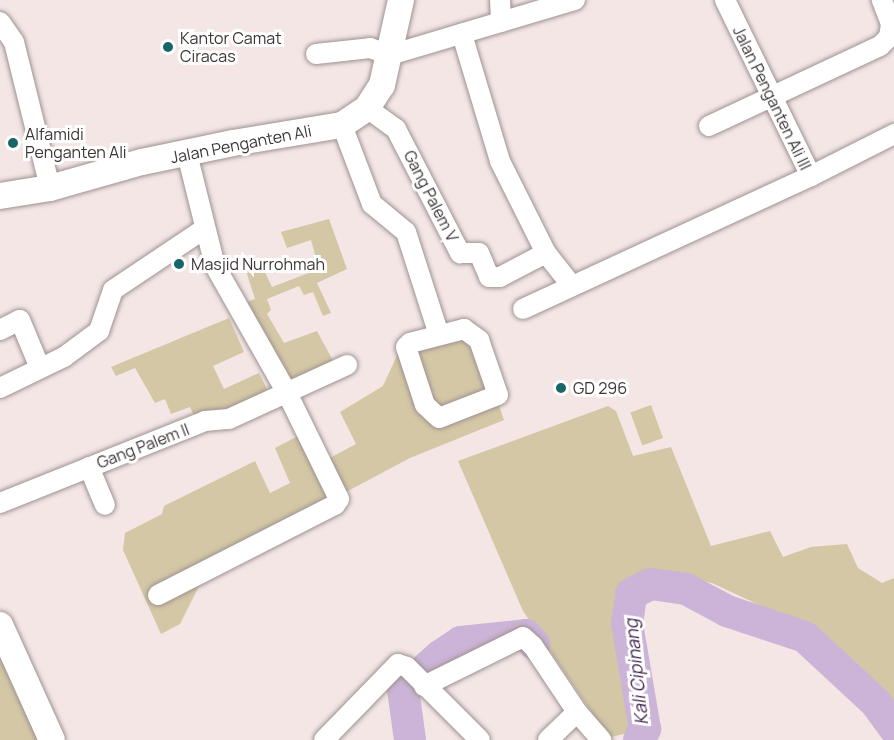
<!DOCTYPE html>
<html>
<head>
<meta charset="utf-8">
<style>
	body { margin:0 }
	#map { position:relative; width:894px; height:740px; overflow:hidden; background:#f3e6e5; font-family:Manrope,sans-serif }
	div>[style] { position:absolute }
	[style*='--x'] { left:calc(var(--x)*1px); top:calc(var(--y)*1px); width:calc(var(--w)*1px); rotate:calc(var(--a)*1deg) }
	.green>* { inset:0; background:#d3c7a5; transform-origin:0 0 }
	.river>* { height:32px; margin:-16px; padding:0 16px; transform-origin:16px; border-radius:16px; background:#cbb4d7 }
	.roads { filter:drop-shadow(0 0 2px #9e9292) drop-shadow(0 0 2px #9e9292) }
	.minor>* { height:20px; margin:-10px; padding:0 10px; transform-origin:10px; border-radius:10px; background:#fff }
	.tertiary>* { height:26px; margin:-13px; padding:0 13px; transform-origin:13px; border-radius:13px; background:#fff }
	.dots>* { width:16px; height:16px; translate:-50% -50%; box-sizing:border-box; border:3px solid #fff; border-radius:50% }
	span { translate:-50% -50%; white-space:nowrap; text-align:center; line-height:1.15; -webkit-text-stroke:6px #fff; paint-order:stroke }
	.poi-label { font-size:16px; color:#3b3635 }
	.left { translate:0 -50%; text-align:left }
	.street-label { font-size:16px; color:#3b3635 }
	.water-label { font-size:18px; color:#3c1e4a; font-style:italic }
</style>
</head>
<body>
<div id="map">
	<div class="green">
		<i style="clip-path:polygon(329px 219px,347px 269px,317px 283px,331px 313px,323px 316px,313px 292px,304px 295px,299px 286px,267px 299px,271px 310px,267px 314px,284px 343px,317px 331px,337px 368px,286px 381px,235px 306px,255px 299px,246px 271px,262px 266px,272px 287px,319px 269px,311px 240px,287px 248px,281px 232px)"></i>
		<i style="clip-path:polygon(229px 318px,244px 352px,213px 366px,224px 389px,259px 373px,269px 393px,197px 422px,190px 407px,171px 414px,165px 399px,155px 403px,135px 368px,116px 376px,111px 367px)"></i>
		<i style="clip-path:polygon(471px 326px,504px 420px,410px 458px,267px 534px,204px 576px,180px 624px,161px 634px,123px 550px,125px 533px,162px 514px,164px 506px,255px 461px,270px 493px,290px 483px,275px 448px,298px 436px,330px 458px,356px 444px,340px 412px,383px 386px,399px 351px)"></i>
		<i style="left:651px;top:405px;width:35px;height:22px;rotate:70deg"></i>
		<i style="clip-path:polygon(608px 406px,616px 411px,633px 456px,671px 447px,711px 546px,770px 531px,783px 557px,811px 547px,847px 544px,858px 568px,882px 583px,894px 578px,894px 740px,844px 660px,800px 624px,712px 583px,663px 572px,627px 586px,615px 624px,636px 724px,624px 734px,611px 737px,605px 732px,523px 611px,458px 461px)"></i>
		<i style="clip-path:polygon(0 637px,48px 740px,0 740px)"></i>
	</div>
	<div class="river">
		<i style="--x:410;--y:740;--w:51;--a:-97.8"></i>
		<i style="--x:403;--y:689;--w:50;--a:-41.7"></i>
		<i style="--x:440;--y:656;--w:25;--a:-34"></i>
		<i style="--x:461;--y:642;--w:65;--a:-6.1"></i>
		<i style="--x:526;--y:635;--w:12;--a:48"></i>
		<i style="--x:639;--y:740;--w:13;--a:-61"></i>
		<i style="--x:645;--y:729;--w:107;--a:-99.7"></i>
		<i style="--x:627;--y:624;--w:30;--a:-82"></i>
		<i style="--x:631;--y:594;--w:22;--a:-27"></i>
		<i style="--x:651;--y:584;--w:35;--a:8"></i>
		<i style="--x:686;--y:589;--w:47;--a:28.2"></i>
		<i style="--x:727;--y:611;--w:82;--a:18.4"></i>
		<i style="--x:805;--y:637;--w:97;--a:42.9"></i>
		<i style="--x:876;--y:703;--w:31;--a:54"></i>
	</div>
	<div class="roads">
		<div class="minor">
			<i style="--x:500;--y:0;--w:22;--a:87"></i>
			<i style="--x:725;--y:0;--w:196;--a:64"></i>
			<i style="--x:811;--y:176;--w:93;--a:-26.8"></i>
			<i style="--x:0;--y:22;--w:24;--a:55"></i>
			<i style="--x:14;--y:42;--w:150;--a:76.1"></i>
			<i style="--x:316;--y:54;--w:54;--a:-6.3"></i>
			<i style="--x:370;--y:48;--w:21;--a:19"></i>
			<i style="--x:390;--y:55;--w:193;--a:-16.6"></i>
			<i style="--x:367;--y:108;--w:36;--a:36"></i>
			<i style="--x:396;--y:129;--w:140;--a:62.7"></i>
			<i style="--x:460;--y:253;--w:19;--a:0"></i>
			<i style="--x:479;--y:253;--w:26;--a:67"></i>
			<i style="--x:489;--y:277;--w:11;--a:0"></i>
			<i style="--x:500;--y:277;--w:52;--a:-27.6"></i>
			<i style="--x:546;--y:253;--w:103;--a:-116.6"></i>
			<i style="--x:500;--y:161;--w:133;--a:-106.7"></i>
			<i style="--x:342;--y:125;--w:85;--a:69.2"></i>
			<i style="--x:372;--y:204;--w:44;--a:39.5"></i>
			<i style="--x:406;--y:232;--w:108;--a:72.2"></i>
			<i style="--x:709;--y:126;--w:189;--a:-25.1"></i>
			<i style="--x:880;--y:46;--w:13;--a:-45"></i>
			<i style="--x:889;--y:37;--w:13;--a:-81"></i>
			<i style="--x:891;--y:24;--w:26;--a:-111"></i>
			<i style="--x:546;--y:253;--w:42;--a:51.8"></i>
			<i style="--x:523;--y:309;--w:317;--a:-24.8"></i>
			<i style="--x:464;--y:329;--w:19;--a:36"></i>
			<i style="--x:479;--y:340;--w:58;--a:70.9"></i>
			<i style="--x:498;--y:395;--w:63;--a:158.7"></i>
			<i style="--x:439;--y:418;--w:19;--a:-137"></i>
			<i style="--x:425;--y:405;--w:61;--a:-108.1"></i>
			<i style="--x:406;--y:347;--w:6;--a:-45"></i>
			<i style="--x:410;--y:343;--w:56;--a:-14.5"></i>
			<i style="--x:0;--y:330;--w:22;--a:-27"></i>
			<i style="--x:20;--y:320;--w:52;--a:67.4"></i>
			<i style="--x:0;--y:388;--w:71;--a:-25.8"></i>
			<i style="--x:64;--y:357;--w:44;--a:-36.6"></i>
			<i style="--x:99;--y:331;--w:43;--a:-71.1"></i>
			<i style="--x:113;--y:290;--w:110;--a:-33.8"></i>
			<i style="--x:89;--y:467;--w:41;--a:67.2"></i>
			<i style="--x:0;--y:503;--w:221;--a:-21.8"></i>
			<i style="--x:205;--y:421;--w:24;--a:-5"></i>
			<i style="--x:229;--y:419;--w:130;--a:-24.6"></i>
			<i style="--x:158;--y:595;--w:199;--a:-27"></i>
			<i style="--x:335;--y:505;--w:7;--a:-56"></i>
			<i style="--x:339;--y:499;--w:120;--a:-116.1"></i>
			<i style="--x:286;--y:391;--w:144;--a:-119.6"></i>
			<i style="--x:215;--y:266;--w:115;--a:-104"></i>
			<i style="--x:424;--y:686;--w:110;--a:-26.3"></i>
			<i style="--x:523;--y:637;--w:13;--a:42"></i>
			<i style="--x:533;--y:646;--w:79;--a:56.3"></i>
			<i style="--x:577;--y:712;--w:37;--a:49"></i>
			<i style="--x:324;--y:740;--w:106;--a:-45.8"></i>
			<i style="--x:398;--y:664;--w:9;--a:18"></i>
			<i style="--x:407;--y:667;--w:103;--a:45"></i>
			<i style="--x:548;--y:740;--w:40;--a:-44"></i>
		</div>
		<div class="tertiary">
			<i style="--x:0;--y:196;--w:51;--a:-9.1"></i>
			<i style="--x:50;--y:188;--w:96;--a:-15.8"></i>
			<i style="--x:142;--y:162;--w:93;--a:-11.8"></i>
			<i style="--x:233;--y:143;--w:110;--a:-9.4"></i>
			<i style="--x:342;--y:125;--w:30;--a:-34"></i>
			<i style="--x:367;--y:108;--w:27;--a:-57"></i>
			<i style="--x:382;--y:85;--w:87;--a:-77.4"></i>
			<i style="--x:0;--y:625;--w:126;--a:65.7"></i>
		</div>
	</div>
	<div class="dots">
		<i style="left:168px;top:47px;background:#186667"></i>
		<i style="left:13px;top:143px;background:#186667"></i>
		<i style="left:179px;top:264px;background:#186667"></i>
		<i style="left:561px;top:388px;background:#186667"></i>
	</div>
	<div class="poi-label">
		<span class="left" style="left:180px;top:47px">Kantor Camat<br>Ciracas</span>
		<span class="left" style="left:25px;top:143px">Alfamidi<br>Penganten Ali</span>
		<span class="left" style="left:191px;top:264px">Masjid Nurrohmah</span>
		<span class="left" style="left:573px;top:388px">GD 296</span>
	</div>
	<div class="street-label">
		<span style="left:772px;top:98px;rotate:64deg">Jalan Penganten Ali III</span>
		<span style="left:241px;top:144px;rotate:-11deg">Jalan Penganten Ali</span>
		<span style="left:431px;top:196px;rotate:63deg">Gang Palem V</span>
		<span style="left:143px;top:446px;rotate:-21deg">Gang Palem II</span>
	</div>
	<div class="water-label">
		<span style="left:636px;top:672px;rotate:-96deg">Kali Cipinang</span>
	</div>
</div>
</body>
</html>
